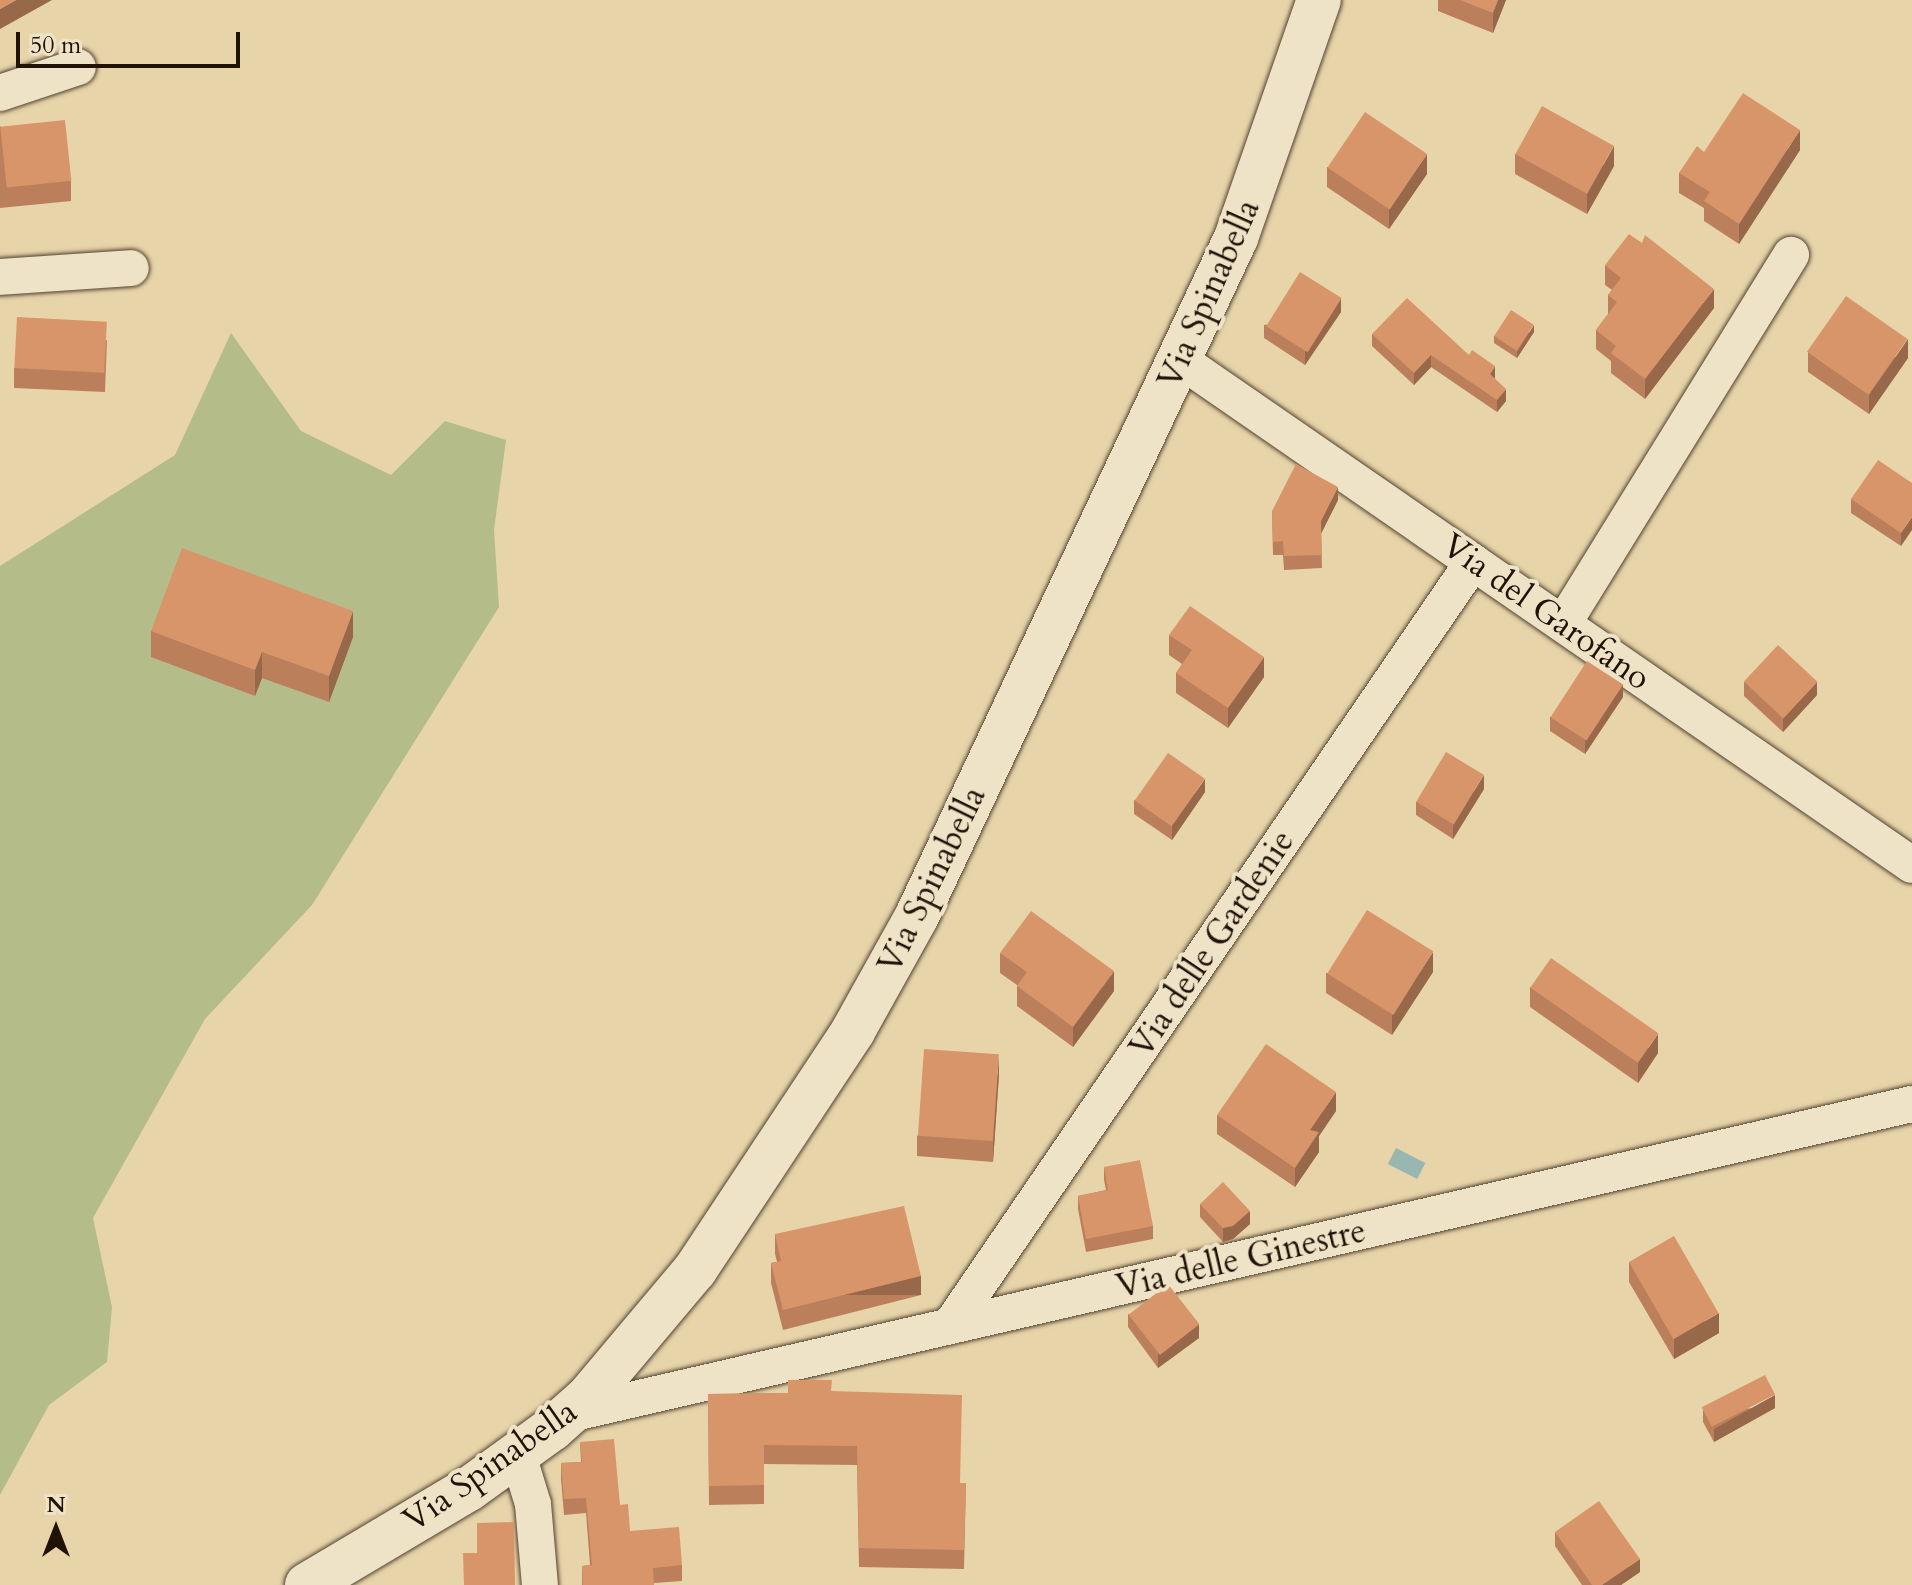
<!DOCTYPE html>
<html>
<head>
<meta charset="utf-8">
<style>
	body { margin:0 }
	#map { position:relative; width:1912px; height:1585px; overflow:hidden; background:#e7d4a9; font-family:Cardo,serif }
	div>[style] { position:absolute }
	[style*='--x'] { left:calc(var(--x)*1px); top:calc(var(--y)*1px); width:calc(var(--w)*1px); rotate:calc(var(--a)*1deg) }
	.green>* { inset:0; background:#b4bd89 }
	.water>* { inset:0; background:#99b7b1; transform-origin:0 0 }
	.roads { filter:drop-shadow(0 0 2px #524230) drop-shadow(0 0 2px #524230) }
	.minor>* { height:36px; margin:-18px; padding:0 18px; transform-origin:18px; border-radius:18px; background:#efe3c7 }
	.tertiary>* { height:44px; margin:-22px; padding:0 22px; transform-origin:22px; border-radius:22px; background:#efe3c7 }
	.wall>* { inset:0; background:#bb805b }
	.shaded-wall>* { inset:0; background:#98684a; transform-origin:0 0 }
	.building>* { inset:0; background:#d9956a; transform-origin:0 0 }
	span { translate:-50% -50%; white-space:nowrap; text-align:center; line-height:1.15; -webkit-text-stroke:8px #efe3c7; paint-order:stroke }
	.street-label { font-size:34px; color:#211208 }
	.north { position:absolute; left:16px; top:1489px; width:80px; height:80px; -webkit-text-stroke:6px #efe3c7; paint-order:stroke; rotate:0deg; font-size:22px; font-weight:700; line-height:32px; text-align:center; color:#211208 }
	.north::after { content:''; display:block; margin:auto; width:28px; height:36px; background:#211208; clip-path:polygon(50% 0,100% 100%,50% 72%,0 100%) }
	.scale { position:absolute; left:16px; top:32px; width:224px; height:36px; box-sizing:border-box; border:4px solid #211208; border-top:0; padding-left:10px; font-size:24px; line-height:28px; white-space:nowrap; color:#211208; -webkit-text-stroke:6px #efe3c7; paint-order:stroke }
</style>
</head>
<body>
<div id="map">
	<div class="green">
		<i style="clip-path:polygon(231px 333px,301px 431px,391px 475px,445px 421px,506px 440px,494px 530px,499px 607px,312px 905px,205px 1019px,93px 1218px,112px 1307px,107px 1362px,49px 1405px,0 1495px,0 566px,175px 455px)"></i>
	</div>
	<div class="water">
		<i style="left:1396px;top:1148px;width:33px;height:18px;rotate:27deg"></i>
	</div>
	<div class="roads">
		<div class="minor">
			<i style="--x:0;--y:93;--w:82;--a:-18.4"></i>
			<i style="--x:0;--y:277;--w:131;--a:-3.9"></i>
			<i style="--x:1180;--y:360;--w:889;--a:34.6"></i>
			<i style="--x:1563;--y:624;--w:434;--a:-58.3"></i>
			<i style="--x:950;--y:1326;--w:926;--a:-55.61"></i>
			<i style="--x:570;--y:1414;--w:1377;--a:-13.01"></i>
			<i style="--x:518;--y:1455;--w:51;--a:73"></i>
			<i style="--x:533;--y:1504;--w:81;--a:85.1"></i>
		</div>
		<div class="tertiary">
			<i style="--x:307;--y:1585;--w:188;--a:-30.7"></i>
			<i style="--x:469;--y:1489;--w:102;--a:-35.9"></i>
			<i style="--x:552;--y:1429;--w:48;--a:-41.6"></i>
			<i style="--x:588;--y:1397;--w:166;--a:-49.9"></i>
			<i style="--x:695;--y:1270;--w:287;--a:-56.5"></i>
			<i style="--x:853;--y:1031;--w:129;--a:-60.9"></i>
			<i style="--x:916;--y:918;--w:752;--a:-64.8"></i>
			<i style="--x:1236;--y:238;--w:252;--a:-70.8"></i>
		</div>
	</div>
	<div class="wall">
		<i style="clip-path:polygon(1438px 0,1506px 0,1493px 33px,1438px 11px)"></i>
		<i style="clip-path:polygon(0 126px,71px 181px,71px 201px,0 208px)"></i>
		<i style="clip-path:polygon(1800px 150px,1739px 244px,1704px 221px,1704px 208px,1679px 193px,1679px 173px,1704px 152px)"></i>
		<i style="clip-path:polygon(1515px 154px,1614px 166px,1587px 214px,1515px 174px)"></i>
		<i style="clip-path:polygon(1327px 167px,1427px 174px,1389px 229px,1327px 187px)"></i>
		<i style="clip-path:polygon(1605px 265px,1714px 308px,1645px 399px,1611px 373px,1611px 361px,1596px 349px,1596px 330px,1608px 314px,1608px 295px,1612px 290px,1605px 285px)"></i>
		<i style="clip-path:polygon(1341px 312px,1305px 365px,1264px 338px,1264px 325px)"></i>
		<i style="clip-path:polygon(1534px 332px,1517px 358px,1494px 343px,1494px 336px)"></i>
		<i style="clip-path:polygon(1372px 334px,1469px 355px,1495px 378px,1495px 379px,1506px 401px,1497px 412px,1431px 367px,1414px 385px,1372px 346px)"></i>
		<i style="clip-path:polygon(107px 340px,105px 392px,14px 388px,14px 368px)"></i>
		<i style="clip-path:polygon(1808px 352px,1908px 358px,1869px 414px,1808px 372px)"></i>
		<i style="clip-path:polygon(1912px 483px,1901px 546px,1851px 513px,1851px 499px)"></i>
		<i style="clip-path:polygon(1338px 500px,1321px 533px,1322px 568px,1284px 570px,1283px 555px,1273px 555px,1272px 511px)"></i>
		<i style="clip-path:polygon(151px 631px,353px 637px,329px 702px,262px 678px,255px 696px,151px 657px)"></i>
		<i style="clip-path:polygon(1169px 635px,1264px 677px,1228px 728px,1176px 693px,1176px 673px,1182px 664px,1169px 655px)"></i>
		<i style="clip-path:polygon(1744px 682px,1817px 695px,1783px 732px,1744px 696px)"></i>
		<i style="clip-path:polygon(1623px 697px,1585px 754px,1550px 731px,1550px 717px)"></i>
		<i style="clip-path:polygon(1484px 789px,1453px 839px,1416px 815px,1416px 802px)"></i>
		<i style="clip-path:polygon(1205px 792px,1172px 840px,1134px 814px,1134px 800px)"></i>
		<i style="clip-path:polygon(1000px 953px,1114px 991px,1073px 1047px,1017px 1006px,1017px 985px,1000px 973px)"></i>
		<i style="clip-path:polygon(1433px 972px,1392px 1035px,1326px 993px,1326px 973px)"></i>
		<i style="clip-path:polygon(1530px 987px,1658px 1053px,1638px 1083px,1530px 1007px)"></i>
		<i style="clip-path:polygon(999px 1074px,993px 1162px,917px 1156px,917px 1136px)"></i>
		<i style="clip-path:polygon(1336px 1111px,1319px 1136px,1319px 1152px,1295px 1187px,1217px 1134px,1217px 1115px)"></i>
		<i style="clip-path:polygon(1104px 1167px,1153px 1226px,1153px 1239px,1086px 1252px,1078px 1209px,1078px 1196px,1106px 1190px,1104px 1180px)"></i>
		<i style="clip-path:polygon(1200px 1204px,1250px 1224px,1233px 1239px,1223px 1242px,1200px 1217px)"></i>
		<i style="clip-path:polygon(775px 1234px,921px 1295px,783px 1330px,771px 1283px,771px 1263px,777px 1262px,775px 1254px)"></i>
		<i style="clip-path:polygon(1629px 1262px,1719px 1333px,1674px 1359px,1629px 1282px)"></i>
		<i style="clip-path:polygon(1128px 1314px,1199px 1338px,1158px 1368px,1128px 1327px)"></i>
		<i style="clip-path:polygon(831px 1391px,960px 1483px,966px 1483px,964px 1569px,859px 1567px,857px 1465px,764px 1464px,764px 1504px,709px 1505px,708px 1394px,788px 1393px)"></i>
		<i style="clip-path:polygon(1775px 1408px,1714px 1442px,1703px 1422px,1703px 1409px)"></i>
		<i style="clip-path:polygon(580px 1442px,620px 1505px,630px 1531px,682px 1565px,682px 1581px,654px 1583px,654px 1585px,582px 1585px,582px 1566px,590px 1565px,586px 1513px,564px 1515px,561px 1479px,561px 1463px,581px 1462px)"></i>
		<i style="clip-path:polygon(1555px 1532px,1640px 1572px,1621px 1585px,1582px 1585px,1555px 1546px)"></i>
	</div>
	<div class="shaded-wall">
		<i style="clip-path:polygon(16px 0,52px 0,0 29px,0 9px)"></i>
		<i style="clip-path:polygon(1498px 0,1506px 0,1493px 33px,1493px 13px)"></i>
		<i style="clip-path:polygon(1800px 130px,1800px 150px,1739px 244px,1739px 224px)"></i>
		<i style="clip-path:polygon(1614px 146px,1614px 166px,1587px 214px,1587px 194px)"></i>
		<i style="clip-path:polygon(1427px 154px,1427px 174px,1389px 229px,1389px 209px)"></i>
		<i style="clip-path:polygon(1714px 289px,1714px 308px,1645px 399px,1645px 379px)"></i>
		<i style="clip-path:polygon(1341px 298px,1341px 312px,1305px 365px,1305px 352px)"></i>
		<i style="clip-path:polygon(1534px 325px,1534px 332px,1517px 358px,1517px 352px)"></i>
		<i style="clip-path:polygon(1908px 339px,1908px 358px,1869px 414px,1869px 395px)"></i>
		<i style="clip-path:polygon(1431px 355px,1431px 367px,1414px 385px,1414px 373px)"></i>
		<i style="clip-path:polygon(1495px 366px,1495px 378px,1490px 386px,1490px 374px)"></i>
		<i style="clip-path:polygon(1506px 389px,1506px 401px,1497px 412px,1497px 400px)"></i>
		<i style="clip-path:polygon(1338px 487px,1338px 500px,1321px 534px,1321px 521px)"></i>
		<i style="clip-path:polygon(1912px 517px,1912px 530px,1901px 546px,1901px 533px)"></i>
		<i style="clip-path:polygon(353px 611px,353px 637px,329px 702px,329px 676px)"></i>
		<i style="clip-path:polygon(262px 652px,262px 678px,255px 696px,255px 670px)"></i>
		<i style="clip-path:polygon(1264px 657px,1264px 677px,1228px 728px,1228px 708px)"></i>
		<i style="clip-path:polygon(1817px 682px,1817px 695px,1783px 732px,1783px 718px)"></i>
		<i style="clip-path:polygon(1623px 684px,1623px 697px,1585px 754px,1585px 741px)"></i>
		<i style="clip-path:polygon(1484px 775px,1484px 789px,1453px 839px,1453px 825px)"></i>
		<i style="clip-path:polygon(1205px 779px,1205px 792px,1172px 840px,1172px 826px)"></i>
		<i style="clip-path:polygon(1433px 952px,1433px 972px,1392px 1035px,1392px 1015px)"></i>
		<i style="clip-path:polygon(1114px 971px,1114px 991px,1073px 1047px,1073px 1027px)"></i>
		<i style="clip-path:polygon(1658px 1034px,1658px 1053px,1638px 1083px,1638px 1063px)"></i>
		<i style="clip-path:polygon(999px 1054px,999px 1074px,993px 1162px,993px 1142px)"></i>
		<i style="clip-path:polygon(1336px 1092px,1336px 1111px,1319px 1136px,1319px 1152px,1295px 1187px,1295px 1168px,1310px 1130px)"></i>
		<i style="clip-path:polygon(1250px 1211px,1250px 1224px,1233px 1239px,1223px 1242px,1223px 1228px)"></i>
		<i style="left:921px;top:1276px;width:19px;height:142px;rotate:90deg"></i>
		<i style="clip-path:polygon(1719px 1313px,1719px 1333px,1674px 1359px,1674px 1339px)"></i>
		<i style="clip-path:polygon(1199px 1324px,1199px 1338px,1158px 1368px,1158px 1354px)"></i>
		<i style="clip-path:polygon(1775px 1395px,1775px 1408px,1714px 1442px,1714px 1429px)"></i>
		<i style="clip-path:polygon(1640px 1559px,1640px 1572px,1621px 1585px,1602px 1585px)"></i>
	</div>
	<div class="building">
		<i style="clip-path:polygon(0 0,16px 0,0 9px)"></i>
		<i style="clip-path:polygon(1460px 0,1498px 0,1493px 13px)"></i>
		<i style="clip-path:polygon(1743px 93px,1800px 130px,1739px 224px,1704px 201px,1710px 192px,1679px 173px,1697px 146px,1704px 152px)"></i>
		<i style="left:1542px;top:106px;width:82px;height:55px;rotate:29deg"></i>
		<i style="left:1365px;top:112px;width:75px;height:67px;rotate:34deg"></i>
		<i style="left:65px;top:120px;width:61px;height:65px;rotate:84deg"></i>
		<i style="clip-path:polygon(1629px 234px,1642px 243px,1645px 235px,1714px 289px,1645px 379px,1611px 353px,1616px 346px,1596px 330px,1617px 302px,1608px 295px,1621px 278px,1605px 265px)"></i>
		<i style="left:1300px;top:272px;width:49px;height:64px;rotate:32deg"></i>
		<i style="left:1846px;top:296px;width:75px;height:68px;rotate:35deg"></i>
		<i style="clip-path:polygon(1407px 298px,1469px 355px,1472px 350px,1495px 366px,1490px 374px,1506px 389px,1497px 400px,1431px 355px,1414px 373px,1372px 334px)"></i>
		<i style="left:1511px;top:310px;width:27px;height:31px;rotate:33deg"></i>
		<i style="left:17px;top:317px;width:90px;height:51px;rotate:3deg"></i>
		<i style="clip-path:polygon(1878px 460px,1912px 483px,1912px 517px,1901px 533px,1851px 499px)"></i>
		<i style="clip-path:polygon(1296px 464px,1338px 487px,1321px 521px,1322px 555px,1284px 556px,1283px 541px,1273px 542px,1272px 511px)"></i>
		<i style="clip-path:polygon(182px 548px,353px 611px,329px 676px,262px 652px,255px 670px,151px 631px)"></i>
		<i style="clip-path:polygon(1190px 606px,1264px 657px,1228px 708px,1176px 673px,1192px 650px,1169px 635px)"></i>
		<i style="left:1778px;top:645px;width:54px;height:50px;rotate:43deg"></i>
		<i style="left:1587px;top:661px;width:43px;height:67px;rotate:33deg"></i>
		<i style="left:1446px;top:752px;width:44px;height:58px;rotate:31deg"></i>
		<i style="left:1168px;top:753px;width:45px;height:58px;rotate:35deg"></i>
		<i style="left:1367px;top:910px;width:78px;height:75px;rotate:32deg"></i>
		<i style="clip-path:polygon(1031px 911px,1114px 971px,1073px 1027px,1017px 986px,1027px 972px,1000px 953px)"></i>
		<i style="left:1551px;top:958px;width:131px;height:36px;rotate:35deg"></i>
		<i style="clip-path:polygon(1266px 1044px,1336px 1092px,1310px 1130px,1319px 1132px,1295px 1168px,1217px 1115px)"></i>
		<i style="left:924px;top:1049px;width:75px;height:87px;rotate:4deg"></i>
		<i style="clip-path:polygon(1140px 1160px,1153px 1226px,1086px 1239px,1078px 1196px,1108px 1190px,1104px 1167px)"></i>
		<i style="clip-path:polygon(1223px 1182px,1250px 1211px,1233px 1226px,1223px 1228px,1200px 1204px)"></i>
		<i style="clip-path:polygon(904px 1206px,921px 1276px,783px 1310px,771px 1263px,781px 1261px,775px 1234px)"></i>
		<i style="left:1674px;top:1236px;width:89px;height:52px;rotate:60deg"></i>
		<i style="left:1168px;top:1284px;width:51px;height:50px;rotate:52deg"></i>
		<i style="left:1765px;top:1375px;width:22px;height:71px;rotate:63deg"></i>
		<i style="clip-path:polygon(788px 1380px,832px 1380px,831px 1391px,962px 1395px,960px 1483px,966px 1483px,964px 1550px,859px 1548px,857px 1446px,764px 1445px,764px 1485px,709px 1486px,708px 1394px,788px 1393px)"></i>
		<i style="clip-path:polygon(614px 1439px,620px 1505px,628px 1504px,630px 1531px,679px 1527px,682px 1565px,653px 1568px,654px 1585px,583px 1585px,582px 1566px,592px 1565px,586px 1498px,564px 1499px,561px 1463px,582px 1462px,580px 1442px)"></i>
		<i style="clip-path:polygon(1599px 1501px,1640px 1559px,1602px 1585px,1592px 1585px,1555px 1532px)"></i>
		<i style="clip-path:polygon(514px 1522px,515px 1585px,464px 1585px,463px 1553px,477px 1553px,477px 1523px)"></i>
	</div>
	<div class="street-label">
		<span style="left:1209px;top:294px;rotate:-66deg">Via Spinabella</span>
		<span style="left:1546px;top:612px;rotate:35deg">Via del Garofano</span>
		<span style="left:932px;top:880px;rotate:-64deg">Via Spinabella</span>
		<span style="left:1212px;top:944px;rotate:-56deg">Via delle Gardenie</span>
		<span style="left:1241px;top:1259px;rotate:-13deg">Via delle Ginestre</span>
		<span style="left:490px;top:1466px;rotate:-35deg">Via Spinabella</span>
	</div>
	<div class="north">N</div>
	<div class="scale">50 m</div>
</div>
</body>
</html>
